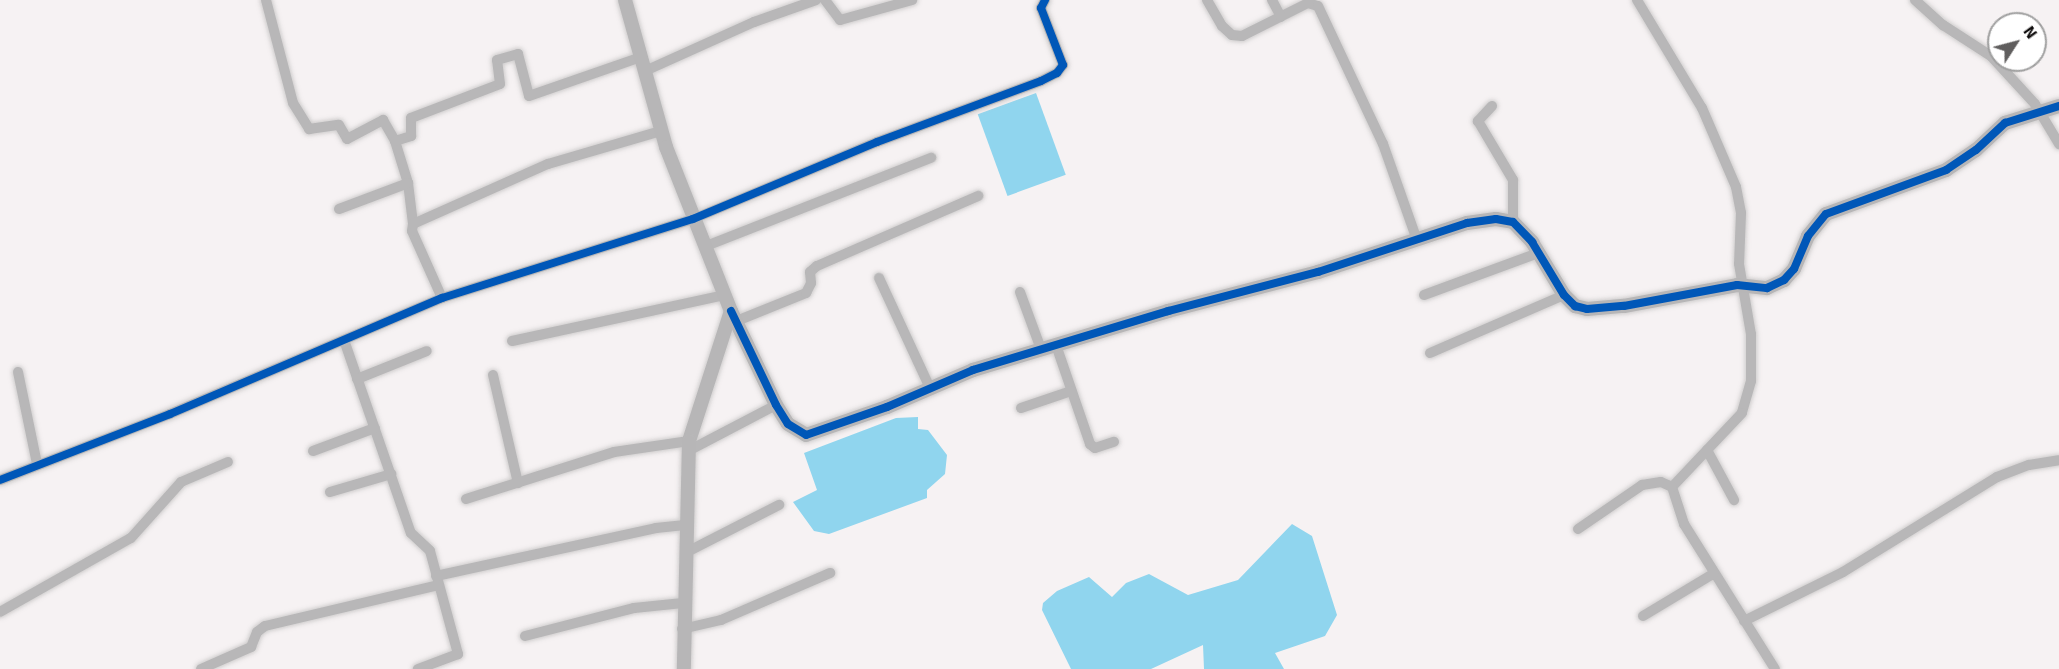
<!DOCTYPE html>
<html>
<head>
<meta charset="utf-8">
<style>
	body { margin:0 }
	#map { position:relative; width:2059px; height:669px; overflow:hidden; background:#f6f2f3; font-family:Signika,sans-serif }
	div>[style] { position:absolute }
	[style*='--x'] { left:calc(var(--x)*1px); top:calc(var(--y)*1px); width:calc(var(--w)*1px); rotate:calc(var(--a)*1deg) }
	.water>* { inset:0; background:#90d5ee; transform-origin:0 0 }
	.roads { filter:drop-shadow(0 0 2px #d0cece) drop-shadow(0 0 2px #d0cece) }
	.street>* { height:10px; margin:-5px; padding:0 5px; transform-origin:5px; border-radius:5px; background:#b8b7b8 }
	.secondary>* { height:14px; margin:-7px; padding:0 7px; transform-origin:7px; border-radius:7px; background:#b7b6b7 }
	.cycleway>* { height:8px; margin:-4px; padding:0 4px; transform-origin:4px; border-radius:4px; background:#0057b8 }
	span { translate:-50% -50%; white-space:nowrap; text-align:center; line-height:1.15; -webkit-text-stroke:4.5px #fff; paint-order:stroke }
	.north { position:absolute; left:1987px; top:12px; width:60px; height:60px; box-sizing:border-box; background:#fff; border:2px solid #9f9f9f; border-radius:50%; rotate:54deg; font-size:16px; font-weight:700; line-height:24px; text-align:center; color:#100e0e }
	.north::after { content:''; display:block; margin:auto; width:21px; height:27px; background:#605e5e; clip-path:polygon(50% 0,100% 100%,50% 72%,0 100%) }
</style>
</head>
<body>
<div id="map">
	<div class="water">
		<i style="left:1036px;top:93px;width:87px;height:62px;rotate:70deg"></i>
		<i style="clip-path:polygon(918px 417px,918px 429px,928px 430px,947px 455px,945px 474px,927px 490px,927px 498px,829px 534px,814px 531px,793px 502px,817px 490px,804px 453px,896px 418px)"></i>
		<i style="clip-path:polygon(1292px 524px,1312px 536px,1337px 615px,1325px 636px,1275px 653px,1284px 669px,1204px 669px,1203px 645px,1151px 669px,1071px 669px,1042px 610px,1043px 603px,1057px 591px,1089px 577px,1112px 597px,1126px 583px,1149px 574px,1188px 595px,1238px 580px)"></i>
	</div>
	<div class="roads">
		<div class="street">
			<i style="--x:266;--y:0;--w:106;--a:75.3"></i>
			<i style="--x:293;--y:103;--w:31;--a:58"></i>
			<i style="--x:309;--y:129;--w:30;--a:-8"></i>
			<i style="--x:339;--y:125;--w:16;--a:60"></i>
			<i style="--x:347;--y:139;--w:41;--a:-27.8"></i>
			<i style="--x:383;--y:120;--w:24;--a:60"></i>
			<i style="--x:395;--y:141;--w:44;--a:72.8"></i>
			<i style="--x:408;--y:183;--w:41;--a:83"></i>
			<i style="--x:825;--y:0;--w:25;--a:53"></i>
			<i style="--x:840;--y:20;--w:75;--a:-15.5"></i>
			<i style="--x:1207;--y:0;--w:30;--a:60"></i>
			<i style="--x:1222;--y:26;--w:13;--a:42"></i>
			<i style="--x:1232;--y:35;--w:10;--a:6"></i>
			<i style="--x:1242;--y:36;--w:74;--a:-26.6"></i>
			<i style="--x:1308;--y:3;--w:10;--a:17"></i>
			<i style="--x:1318;--y:6;--w:153;--a:64.8"></i>
			<i style="--x:1383;--y:144;--w:102;--a:70.5"></i>
			<i style="--x:1272;--y:0;--w:19;--a:62"></i>
			<i style="--x:1637;--y:0;--w:126;--a:59"></i>
			<i style="--x:1702;--y:108;--w:86;--a:66.7"></i>
			<i style="--x:1736;--y:187;--w:26;--a:79"></i>
			<i style="--x:1741;--y:213;--w:51;--a:92.2"></i>
			<i style="--x:1739;--y:264;--w:71;--a:80.3"></i>
			<i style="--x:1751;--y:334;--w:47;--a:90"></i>
			<i style="--x:1751;--y:381;--w:33;--a:106"></i>
			<i style="--x:1742;--y:413;--w:102;--a:133.4"></i>
			<i style="--x:1672;--y:487;--w:39;--a:72"></i>
			<i style="--x:1684;--y:524;--w:171;--a:57.9"></i>
			<i style="--x:1915;--y:0;--w:38;--a:42"></i>
			<i style="--x:1943;--y:25;--w:57;--a:32.9"></i>
			<i style="--x:1991;--y:56;--w:65;--a:47.5"></i>
			<i style="--x:2035;--y:104;--w:47;--a:59"></i>
			<i style="--x:645;--y:71;--w:120;--a:-24.2"></i>
			<i style="--x:754;--y:22;--w:66;--a:-19.5"></i>
			<i style="--x:1492;--y:106;--w:21;--a:133"></i>
			<i style="--x:1478;--y:121;--w:69;--a:59.3"></i>
			<i style="--x:1513;--y:180;--w:42;--a:90"></i>
			<i style="--x:395;--y:141;--w:17;--a:-17"></i>
			<i style="--x:411;--y:136;--w:18;--a:-90"></i>
			<i style="--x:411;--y:118;--w:95;--a:-20.9"></i>
			<i style="--x:500;--y:84;--w:24;--a:-97"></i>
			<i style="--x:497;--y:60;--w:22;--a:-16"></i>
			<i style="--x:518;--y:54;--w:43;--a:75.3"></i>
			<i style="--x:529;--y:96;--w:119;--a:-19.2"></i>
			<i style="--x:339;--y:209;--w:74;--a:-20.6"></i>
			<i style="--x:706;--y:246;--w:242;--a:-21.4"></i>
			<i style="--x:879;--y:278;--w:121;--a:65.1"></i>
			<i style="--x:1020;--y:292;--w:61;--a:69.8"></i>
			<i style="--x:1424;--y:295;--w:121;--a:-20.2"></i>
			<i style="--x:442;--y:298;--w:73;--a:-114.1"></i>
			<i style="--x:412;--y:231;--w:7;--a:-82"></i>
			<i style="--x:413;--y:224;--w:148;--a:-24"></i>
			<i style="--x:548;--y:164;--w:118;--a:-16.3"></i>
			<i style="--x:734;--y:322;--w:78;--a:-21.9"></i>
			<i style="--x:806;--y:293;--w:11;--a:-63"></i>
			<i style="--x:811;--y:283;--w:11;--a:-95"></i>
			<i style="--x:810;--y:272;--w:9;--a:-41"></i>
			<i style="--x:817;--y:266;--w:176;--a:-23.5"></i>
			<i style="--x:344;--y:340;--w:204;--a:70.9"></i>
			<i style="--x:411;--y:533;--w:26;--a:43"></i>
			<i style="--x:430;--y:551;--w:107;--a:74.8"></i>
			<i style="--x:458;--y:654;--w:43;--a:159.4"></i>
			<i style="--x:512;--y:341;--w:217;--a:-12.2"></i>
			<i style="--x:1056;--y:345;--w:105;--a:71"></i>
			<i style="--x:1090;--y:444;--w:6;--a:39"></i>
			<i style="--x:1095;--y:448;--w:20;--a:-18"></i>
			<i style="--x:1430;--y:353;--w:146;--a:-23.4"></i>
			<i style="--x:18;--y:372;--w:94;--a:78.3"></i>
			<i style="--x:493;--y:375;--w:111;--a:77"></i>
			<i style="--x:357;--y:379;--w:75;--a:-21.8"></i>
			<i style="--x:1021;--y:408;--w:53;--a:-18.8"></i>
			<i style="--x:1707;--y:450;--w:57;--a:61.6"></i>
			<i style="--x:313;--y:451;--w:66;--a:-20.4"></i>
			<i style="--x:688;--y:451;--w:99;--a:-27.6"></i>
			<i style="--x:0;--y:480;--w:182;--a:-21.2"></i>
			<i style="--x:170;--y:414;--w:296;--a:-23.1"></i>
			<i style="--x:442;--y:298;--w:263;--a:-17.5"></i>
			<i style="--x:693;--y:219;--w:199;--a:-22.7"></i>
			<i style="--x:877;--y:142;--w:175;--a:-20.4"></i>
			<i style="--x:1041;--y:81;--w:18;--a:-27"></i>
			<i style="--x:1057;--y:73;--w:10;--a:-53"></i>
			<i style="--x:1063;--y:65;--w:61;--a:-111.1"></i>
			<i style="--x:1041;--y:8;--w:9;--a:-63"></i>
			<i style="--x:330;--y:492;--w:64;--a:-16.4"></i>
			<i style="--x:466;--y:499;--w:155;--a:-17.6"></i>
			<i style="--x:614;--y:452;--w:76;--a:-8.3"></i>
			<i style="--x:1578;--y:529;--w:78;--a:-34.5"></i>
			<i style="--x:1642;--y:485;--w:19;--a:-9"></i>
			<i style="--x:1661;--y:482;--w:12;--a:24"></i>
			<i style="--x:685;--y:553;--w:106;--a:-27.1"></i>
			<i style="--x:436;--y:576;--w:225;--a:-12.3"></i>
			<i style="--x:656;--y:528;--w:29;--a:-6"></i>
			<i style="--x:0;--y:612;--w:150;--a:-29.5"></i>
			<i style="--x:131;--y:538;--w:75;--a:-48.2"></i>
			<i style="--x:181;--y:482;--w:51;--a:-23.1"></i>
			<i style="--x:1643;--y:616;--w:82;--a:-31"></i>
			<i style="--x:1744;--y:621;--w:110;--a:-26.3"></i>
			<i style="--x:1843;--y:572;--w:181;--a:-31.7"></i>
			<i style="--x:1997;--y:477;--w:34;--a:-21"></i>
			<i style="--x:2029;--y:465;--w:30;--a:-9"></i>
			<i style="--x:682;--y:629;--w:40;--a:-13"></i>
			<i style="--x:721;--y:620;--w:119;--a:-23.3"></i>
			<i style="--x:525;--y:636;--w:113;--a:-14.4"></i>
			<i style="--x:634;--y:608;--w:49;--a:-5.8"></i>
			<i style="--x:201;--y:669;--w:55;--a:-23.7"></i>
			<i style="--x:251;--y:647;--w:16;--a:-68"></i>
			<i style="--x:257;--y:632;--w:10;--a:-37"></i>
			<i style="--x:265;--y:626;--w:178;--a:-13.3"></i>
		</div>
		<div class="secondary">
			<i style="--x:625;--y:0;--w:153;--a:74.4"></i>
			<i style="--x:666;--y:147;--w:176;--a:68.4"></i>
			<i style="--x:731;--y:311;--w:137;--a:107.9"></i>
			<i style="--x:689;--y:441;--w:228;--a:91.3"></i>
			<i style="--x:731;--y:311;--w:104;--a:64.4"></i>
			<i style="--x:776;--y:405;--w:22;--a:58"></i>
			<i style="--x:788;--y:424;--w:21;--a:31"></i>
			<i style="--x:806;--y:435;--w:86;--a:-19.1"></i>
			<i style="--x:887;--y:407;--w:94;--a:-23.3"></i>
			<i style="--x:973;--y:370;--w:204;--a:-16.8"></i>
			<i style="--x:1168;--y:311;--w:155;--a:-14.6"></i>
			<i style="--x:1318;--y:272;--w:157;--a:-18.2"></i>
			<i style="--x:1467;--y:223;--w:29;--a:-8"></i>
			<i style="--x:1496;--y:219;--w:17;--a:10"></i>
			<i style="--x:1513;--y:222;--w:28;--a:46"></i>
			<i style="--x:1532;--y:242;--w:62;--a:58.9"></i>
			<i style="--x:1564;--y:295;--w:16;--a:45"></i>
			<i style="--x:1575;--y:306;--w:12;--a:14"></i>
			<i style="--x:1587;--y:309;--w:37;--a:-5"></i>
			<i style="--x:1624;--y:306;--w:115;--a:-10.5"></i>
			<i style="--x:1737;--y:285;--w:30;--a:6"></i>
			<i style="--x:1767;--y:288;--w:19;--a:-25"></i>
			<i style="--x:1784;--y:280;--w:15;--a:-48"></i>
			<i style="--x:1794;--y:269;--w:36;--a:-67"></i>
			<i style="--x:1808;--y:236;--w:28;--a:-51"></i>
			<i style="--x:1826;--y:214;--w:128;--a:-20.1"></i>
			<i style="--x:1946;--y:170;--w:36;--a:-34"></i>
			<i style="--x:1976;--y:150;--w:40;--a:-43"></i>
			<i style="--x:2005;--y:123;--w:57;--a:-17.5"></i>
		</div>
	</div>
	<div class="cycleway">
		<i style="--x:731;--y:311;--w:104;--a:64.4"></i>
		<i style="--x:776;--y:405;--w:22;--a:58"></i>
		<i style="--x:788;--y:424;--w:21;--a:31"></i>
		<i style="--x:806;--y:435;--w:86;--a:-19.1"></i>
		<i style="--x:887;--y:407;--w:94;--a:-23.3"></i>
		<i style="--x:973;--y:370;--w:204;--a:-16.8"></i>
		<i style="--x:1168;--y:311;--w:155;--a:-14.6"></i>
		<i style="--x:1318;--y:272;--w:157;--a:-18.2"></i>
		<i style="--x:1467;--y:223;--w:29;--a:-8"></i>
		<i style="--x:1496;--y:219;--w:17;--a:10"></i>
		<i style="--x:1513;--y:222;--w:28;--a:46"></i>
		<i style="--x:1532;--y:242;--w:62;--a:58.9"></i>
		<i style="--x:1564;--y:295;--w:16;--a:45"></i>
		<i style="--x:1575;--y:306;--w:12;--a:14"></i>
		<i style="--x:1587;--y:309;--w:37;--a:-5"></i>
		<i style="--x:1624;--y:306;--w:115;--a:-10.5"></i>
		<i style="--x:1737;--y:285;--w:30;--a:6"></i>
		<i style="--x:1767;--y:288;--w:19;--a:-25"></i>
		<i style="--x:1784;--y:280;--w:15;--a:-48"></i>
		<i style="--x:1794;--y:269;--w:36;--a:-67"></i>
		<i style="--x:1808;--y:236;--w:28;--a:-51"></i>
		<i style="--x:1826;--y:214;--w:128;--a:-20.1"></i>
		<i style="--x:1946;--y:170;--w:36;--a:-34"></i>
		<i style="--x:1976;--y:150;--w:40;--a:-43"></i>
		<i style="--x:2005;--y:123;--w:57;--a:-17.5"></i>
		<i style="--x:0;--y:480;--w:182;--a:-21.2"></i>
		<i style="--x:170;--y:414;--w:296;--a:-23.1"></i>
		<i style="--x:442;--y:298;--w:263;--a:-17.5"></i>
		<i style="--x:693;--y:219;--w:199;--a:-22.7"></i>
		<i style="--x:877;--y:142;--w:175;--a:-20.4"></i>
		<i style="--x:1041;--y:81;--w:18;--a:-27"></i>
		<i style="--x:1057;--y:73;--w:10;--a:-53"></i>
		<i style="--x:1063;--y:65;--w:61;--a:-111.1"></i>
		<i style="--x:1041;--y:8;--w:9;--a:-63"></i>
	</div>
	<div class="north">N</div>
</div>
</body>
</html>
